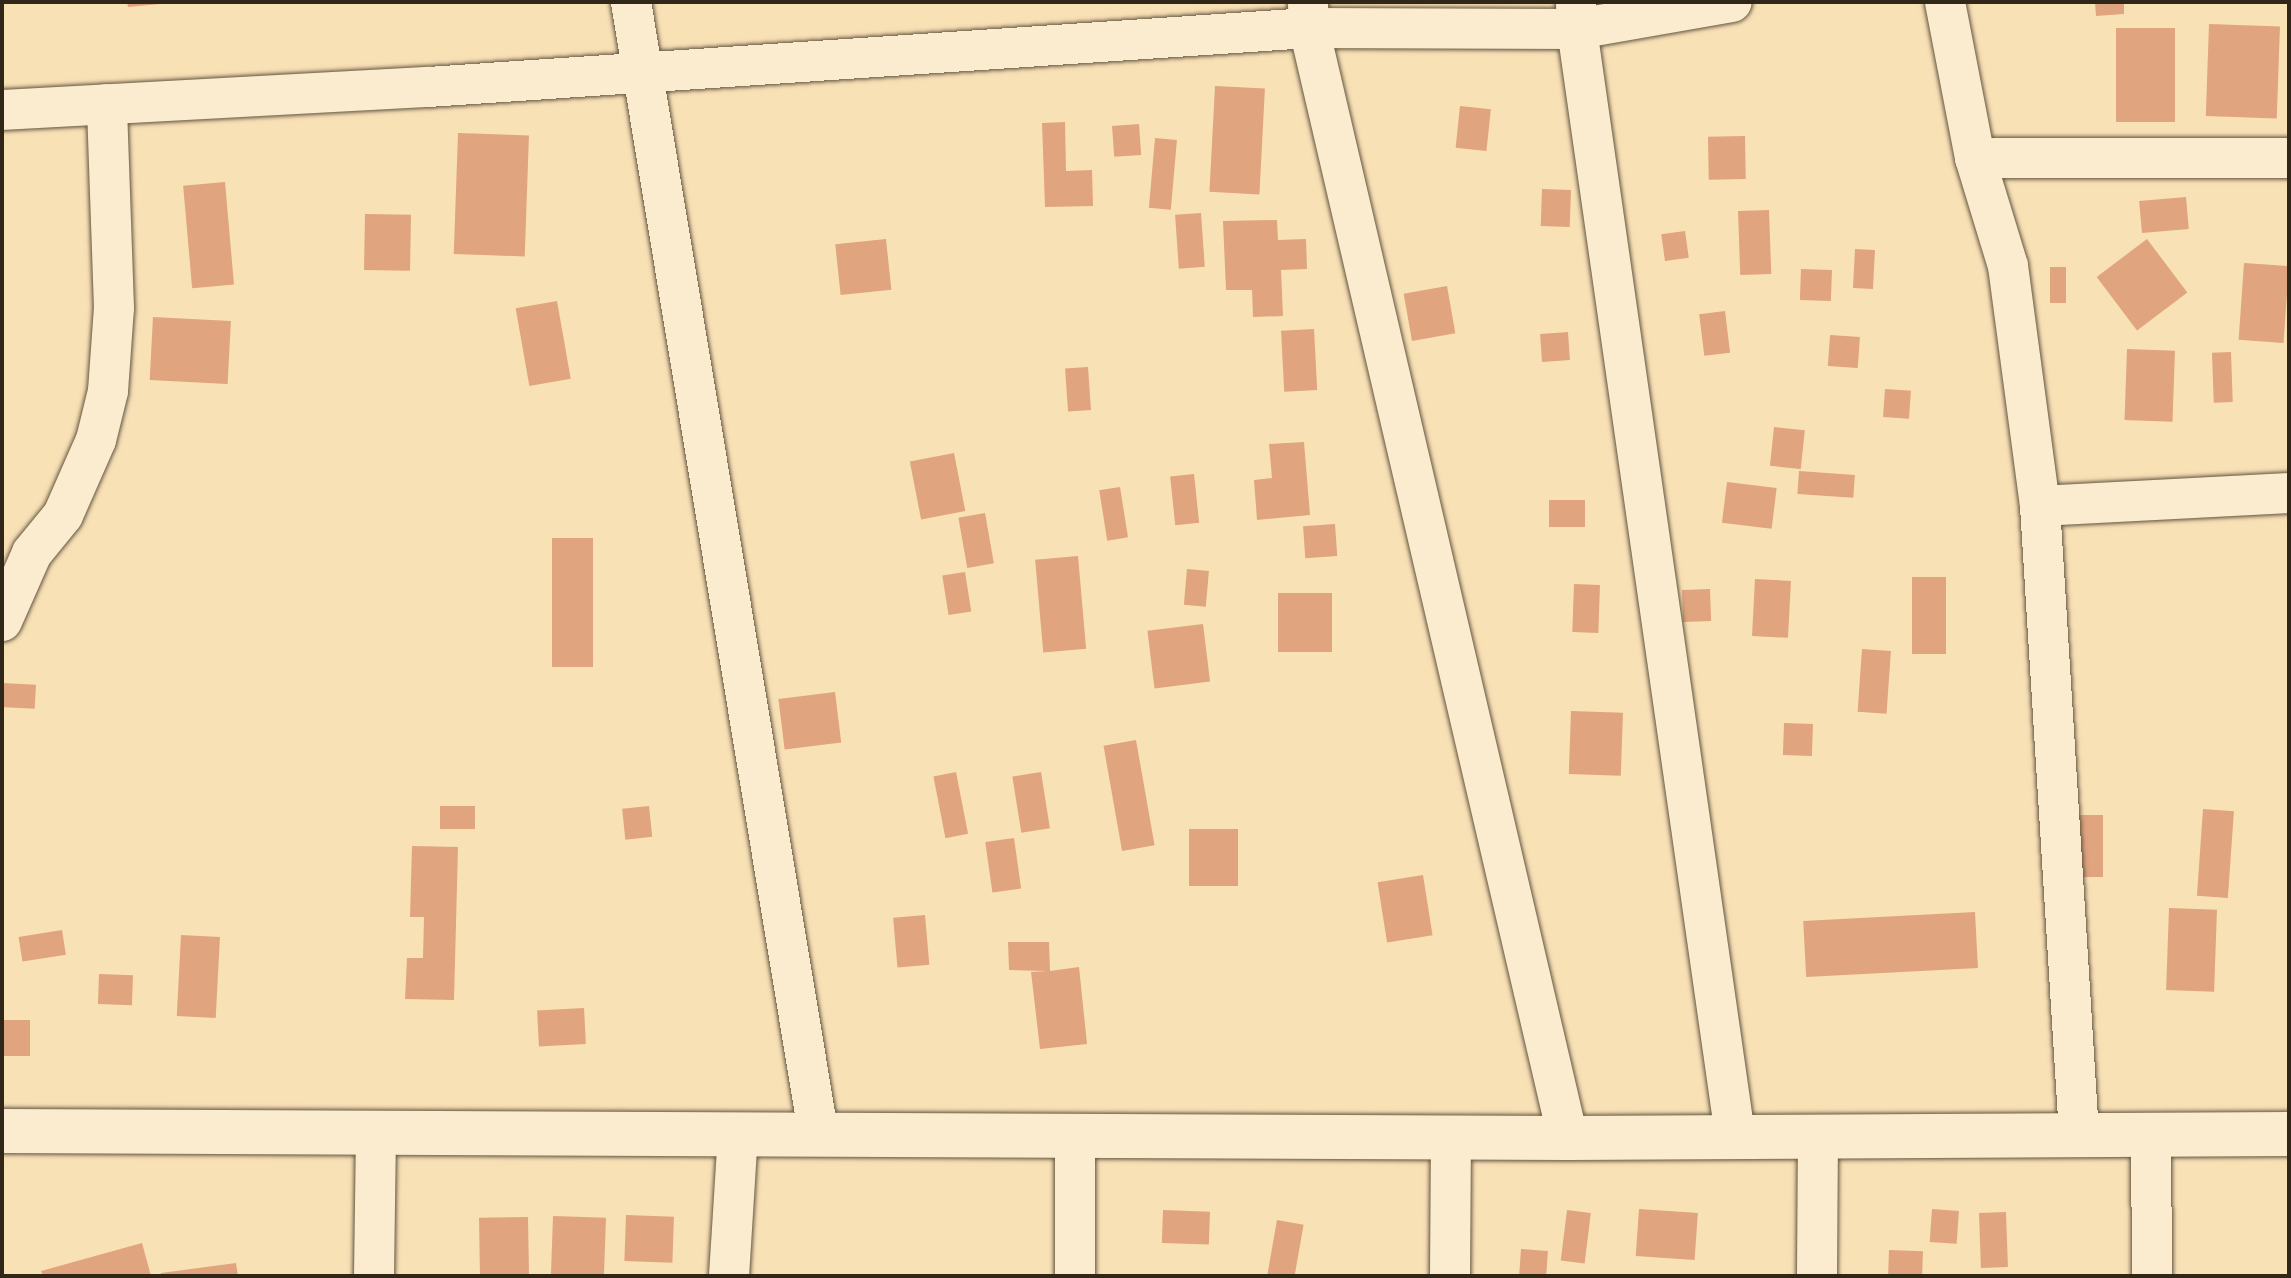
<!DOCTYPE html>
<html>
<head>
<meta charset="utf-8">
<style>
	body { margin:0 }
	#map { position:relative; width:2291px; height:1278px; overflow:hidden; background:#f9e1b6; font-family:"Sorts Mill Goudy",serif }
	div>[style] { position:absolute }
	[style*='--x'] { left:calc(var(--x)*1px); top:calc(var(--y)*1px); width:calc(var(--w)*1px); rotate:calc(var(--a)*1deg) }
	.building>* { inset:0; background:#e0a47e; transform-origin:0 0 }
	.roads { filter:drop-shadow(0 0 2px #635640) drop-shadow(0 0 2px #635640) }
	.street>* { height:40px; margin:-20px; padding:0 20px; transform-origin:20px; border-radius:20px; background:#fbecd0 }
	.secondary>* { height:44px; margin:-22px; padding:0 22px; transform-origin:22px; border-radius:22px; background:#fbecd0 }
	span { translate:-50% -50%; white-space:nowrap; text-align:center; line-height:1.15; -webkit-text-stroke:6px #fbecd0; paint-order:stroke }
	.frame { position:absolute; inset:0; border:4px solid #312718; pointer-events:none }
</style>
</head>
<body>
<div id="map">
	<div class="building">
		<i style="clip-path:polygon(127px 2px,160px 2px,160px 4px,128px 7px)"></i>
		<i style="clip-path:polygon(2095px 2px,2124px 2px,2124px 14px,2096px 16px)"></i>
		<i style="left:2209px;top:24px;width:71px;height:92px;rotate:2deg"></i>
		<i style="left:2116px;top:28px;width:59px;height:94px"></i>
		<i style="left:1215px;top:86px;width:50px;height:106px;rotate:3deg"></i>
		<i style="left:1460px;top:106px;width:31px;height:42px;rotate:6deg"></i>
		<i style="clip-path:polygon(1065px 122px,1066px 171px,1092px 170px,1093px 206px,1045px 207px,1042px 123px)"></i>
		<i style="left:1139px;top:124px;width:31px;height:27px;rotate:86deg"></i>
		<i style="left:458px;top:133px;width:71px;height:121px;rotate:2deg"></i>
		<i style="left:1745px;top:136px;width:43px;height:37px;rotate:89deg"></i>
		<i style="left:1155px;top:138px;width:22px;height:70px;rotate:5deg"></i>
		<i style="left:225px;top:182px;width:103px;height:42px;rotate:85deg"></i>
		<i style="left:1542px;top:189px;width:29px;height:37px;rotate:2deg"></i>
		<i style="left:2186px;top:197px;width:32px;height:47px;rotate:85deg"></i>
		<i style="left:1769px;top:210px;width:64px;height:31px;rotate:88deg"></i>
		<i style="left:1201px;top:213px;width:54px;height:26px;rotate:86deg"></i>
		<i style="left:365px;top:214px;width:46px;height:56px;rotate:1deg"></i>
		<i style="clip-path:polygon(1277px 220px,1278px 240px,1306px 239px,1307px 269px,1281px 270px,1283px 316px,1253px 317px,1252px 290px,1226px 290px,1223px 221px)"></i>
		<i style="left:1685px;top:231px;width:27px;height:24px;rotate:82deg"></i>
		<i style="left:886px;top:239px;width:51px;height:51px;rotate:84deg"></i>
		<i style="left:2147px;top:239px;width:67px;height:63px;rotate:53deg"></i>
		<i style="left:1855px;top:249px;width:20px;height:39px;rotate:3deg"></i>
		<i style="left:2244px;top:263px;width:45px;height:77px;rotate:4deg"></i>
		<i style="left:2050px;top:267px;width:16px;height:36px"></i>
		<i style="left:1801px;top:269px;width:31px;height:31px;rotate:2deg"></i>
		<i style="left:1447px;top:286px;width:48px;height:44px;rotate:80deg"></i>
		<i style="left:557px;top:301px;width:79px;height:42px;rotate:80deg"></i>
		<i style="left:1725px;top:311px;width:42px;height:26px;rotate:83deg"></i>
		<i style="left:153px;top:317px;width:78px;height:63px;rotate:3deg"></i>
		<i style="left:1314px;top:329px;width:61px;height:33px;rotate:87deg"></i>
		<i style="left:1568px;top:332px;width:28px;height:28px;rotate:86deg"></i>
		<i style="left:1830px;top:335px;width:30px;height:31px;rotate:4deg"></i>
		<i style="left:2127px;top:349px;width:48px;height:71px;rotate:2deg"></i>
		<i style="left:2231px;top:352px;width:50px;height:19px;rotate:88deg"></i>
		<i style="left:1088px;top:367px;width:43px;height:23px;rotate:86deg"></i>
		<i style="left:1885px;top:389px;width:26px;height:28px;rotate:4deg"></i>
		<i style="left:1774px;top:427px;width:31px;height:39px;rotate:6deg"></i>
		<i style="clip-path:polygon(1304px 442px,1310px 515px,1257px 520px,1254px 480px,1272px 478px,1269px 444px)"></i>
		<i style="left:954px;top:453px;width:59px;height:45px;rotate:79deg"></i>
		<i style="left:1799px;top:471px;width:56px;height:23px;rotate:4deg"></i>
		<i style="left:1194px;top:474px;width:49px;height:24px;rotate:84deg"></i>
		<i style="left:1727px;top:482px;width:50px;height:41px;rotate:7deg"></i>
		<i style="left:1120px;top:487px;width:51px;height:21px;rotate:81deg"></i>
		<i style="left:1549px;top:500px;width:36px;height:27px"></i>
		<i style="left:985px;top:513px;width:51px;height:27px;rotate:80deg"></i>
		<i style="left:1335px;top:524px;width:32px;height:32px;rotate:86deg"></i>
		<i style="left:552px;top:538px;width:41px;height:129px"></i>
		<i style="left:1078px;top:556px;width:93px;height:43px;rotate:85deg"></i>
		<i style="left:1187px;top:569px;width:22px;height:36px;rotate:5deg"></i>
		<i style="left:965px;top:572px;width:40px;height:23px;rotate:81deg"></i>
		<i style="left:1912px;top:577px;width:34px;height:77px"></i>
		<i style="left:1755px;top:579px;width:36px;height:57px;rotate:3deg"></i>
		<i style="left:1574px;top:584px;width:26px;height:48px;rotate:2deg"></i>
		<i style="left:1710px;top:589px;width:32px;height:28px;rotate:88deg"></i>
		<i style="left:1278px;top:593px;width:54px;height:59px"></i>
		<i style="left:1203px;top:624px;width:58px;height:56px;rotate:83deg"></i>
		<i style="left:1862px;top:649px;width:29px;height:63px;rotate:4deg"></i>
		<i style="left:2px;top:683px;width:34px;height:24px;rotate:3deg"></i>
		<i style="left:835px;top:692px;width:51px;height:57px;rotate:83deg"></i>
		<i style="left:1571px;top:711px;width:52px;height:63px;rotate:2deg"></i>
		<i style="left:1784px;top:723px;width:29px;height:32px;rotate:2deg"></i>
		<i style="left:1136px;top:740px;width:107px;height:33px;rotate:80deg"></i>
		<i style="left:956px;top:772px;width:63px;height:23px;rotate:79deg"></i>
		<i style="left:1041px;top:772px;width:57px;height:29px;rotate:81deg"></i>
		<i style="left:440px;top:806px;width:35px;height:23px"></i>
		<i style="left:649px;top:806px;width:31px;height:27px;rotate:84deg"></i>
		<i style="left:2203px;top:809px;width:31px;height:87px;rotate:4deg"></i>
		<i style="left:2079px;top:815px;width:24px;height:62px"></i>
		<i style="left:1189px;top:829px;width:49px;height:57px"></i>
		<i style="left:1014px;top:838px;width:51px;height:29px;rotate:82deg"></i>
		<i style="clip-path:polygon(412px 846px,458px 847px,454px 1000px,405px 999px,407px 958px,423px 958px,424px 917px,410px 917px)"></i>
		<i style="left:1423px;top:875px;width:61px;height:46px;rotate:81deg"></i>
		<i style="left:2169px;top:908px;width:48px;height:82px;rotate:2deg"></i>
		<i style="left:1975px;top:912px;width:56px;height:172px;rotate:87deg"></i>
		<i style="left:925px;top:915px;width:50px;height:32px;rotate:85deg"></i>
		<i style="left:62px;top:930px;width:25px;height:44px;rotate:81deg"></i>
		<i style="left:181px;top:935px;width:39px;height:81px;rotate:3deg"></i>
		<i style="clip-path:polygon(1008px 942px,1049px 942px,1050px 971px,1079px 967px,1087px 1044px,1040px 1049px,1031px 972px,1047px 971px,1009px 970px)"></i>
		<i style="left:99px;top:974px;width:34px;height:30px;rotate:2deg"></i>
		<i style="left:584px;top:1008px;width:36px;height:47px;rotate:87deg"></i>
		<i style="left:2px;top:1020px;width:28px;height:36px"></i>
		<i style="left:1639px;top:1209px;width:59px;height:47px;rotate:4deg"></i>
		<i style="left:1932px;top:1209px;width:27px;height:33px;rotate:4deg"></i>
		<i style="left:1163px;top:1210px;width:47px;height:33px;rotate:2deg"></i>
		<i style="left:1567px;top:1210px;width:24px;height:51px;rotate:7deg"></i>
		<i style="left:2006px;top:1212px;width:55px;height:27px;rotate:88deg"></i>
		<i style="left:626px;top:1215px;width:48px;height:46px;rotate:2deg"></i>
		<i style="left:553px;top:1216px;width:53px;height:59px;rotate:2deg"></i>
		<i style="left:528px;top:1217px;width:59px;height:49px;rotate:89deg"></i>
		<i style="left:1277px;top:1220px;width:27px;height:57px;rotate:10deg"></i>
		<i style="clip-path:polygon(142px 1243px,151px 1276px,43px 1276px,41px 1271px)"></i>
		<i style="left:1521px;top:1249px;width:27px;height:27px;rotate:4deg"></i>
		<i style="left:1889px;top:1250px;width:34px;height:26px;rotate:2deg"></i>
		<i style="clip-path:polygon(236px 1263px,238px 1276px,161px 1276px,161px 1273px)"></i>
	</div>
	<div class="roads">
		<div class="street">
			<i style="--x:631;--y:2;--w:1145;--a:80.6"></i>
			<i style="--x:1945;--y:2;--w:159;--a:79.1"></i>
			<i style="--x:1975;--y:158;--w:113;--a:73"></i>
			<i style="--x:2008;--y:266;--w:242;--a:82.4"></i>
			<i style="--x:2040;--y:506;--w:629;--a:86.45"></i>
			<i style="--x:1576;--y:3;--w:26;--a:88"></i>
			<i style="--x:1577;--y:29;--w:1117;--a:81.87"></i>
			<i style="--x:1308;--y:4;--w:24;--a:88"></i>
			<i style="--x:1309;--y:28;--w:1140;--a:76.87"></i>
			<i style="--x:2;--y:110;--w:427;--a:-3.1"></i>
			<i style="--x:428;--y:87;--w:883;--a:-3.83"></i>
			<i style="--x:1309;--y:28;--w:268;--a:0.2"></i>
			<i style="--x:1577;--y:29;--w:157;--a:-9.9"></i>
			<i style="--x:1975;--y:158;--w:314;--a:0"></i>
			<i style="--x:2040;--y:506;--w:249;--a:-3"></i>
			<i style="--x:2;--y:621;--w:74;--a:-66.2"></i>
			<i style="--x:32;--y:553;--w:49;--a:-50.8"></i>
			<i style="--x:63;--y:515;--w:82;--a:-66.3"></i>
			<i style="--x:96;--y:440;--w:50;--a:-76.2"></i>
			<i style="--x:108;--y:391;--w:83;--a:-85.9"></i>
			<i style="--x:114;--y:308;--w:204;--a:-92"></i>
			<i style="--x:2151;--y:1134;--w:142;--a:89.6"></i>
			<i style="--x:374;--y:1276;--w:142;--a:-89.2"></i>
			<i style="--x:729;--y:1276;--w:143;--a:-86.4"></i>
			<i style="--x:1075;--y:1276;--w:142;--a:-90"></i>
			<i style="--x:1450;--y:1276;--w:139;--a:-89.6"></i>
			<i style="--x:1817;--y:1276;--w:141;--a:-89.6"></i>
		</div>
		<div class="secondary">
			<i style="--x:2;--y:1131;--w:1566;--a:0.26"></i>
			<i style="--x:1568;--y:1138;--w:721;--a:-0.32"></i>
		</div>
	</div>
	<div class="frame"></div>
</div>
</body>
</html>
